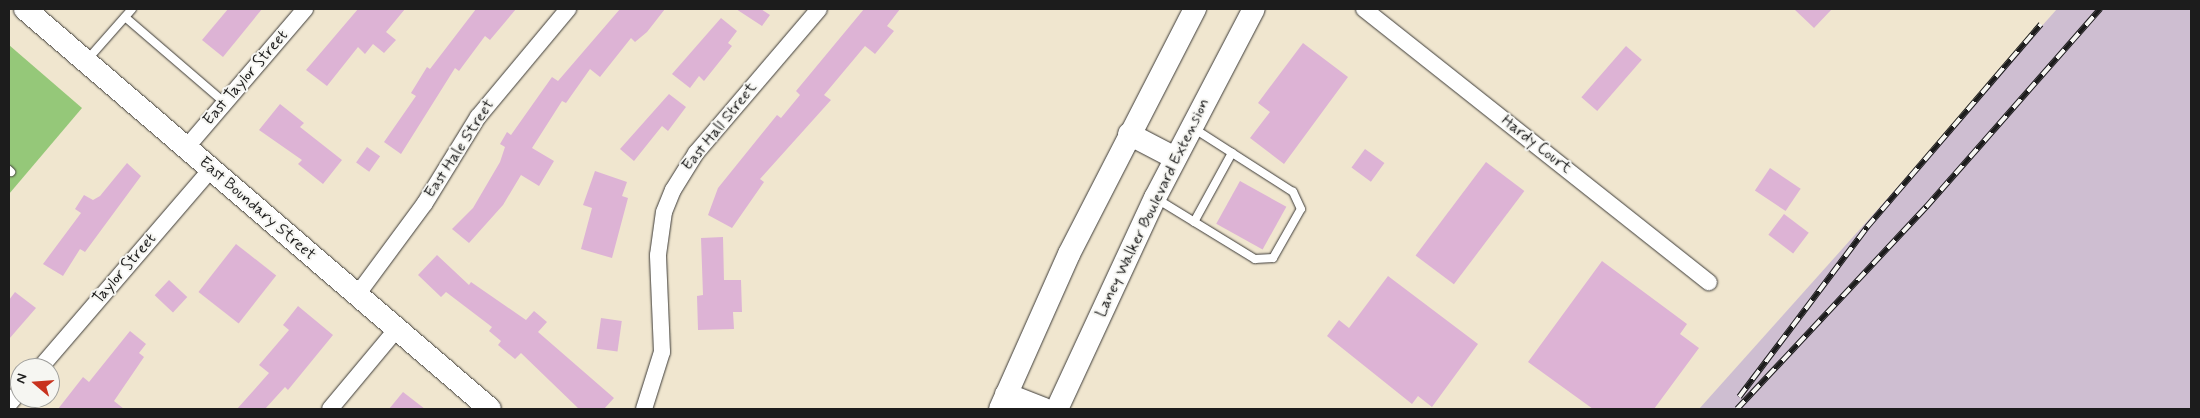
<!DOCTYPE html>
<html>
<head>
<meta charset="utf-8">
<style>
	body { margin:0 }
	#map { position:relative; width:2200px; height:418px; overflow:hidden; background:#f0e6cf; font-family:Mynerve,sans-serif }
	div>[style] { position:absolute }
	[style*='--x'] { left:calc(var(--x)*1px); top:calc(var(--y)*1px); width:calc(var(--w)*1px); rotate:calc(var(--a)*1deg) }
	.industrial>* { inset:0; background:#cebed1 }
	.green>* { inset:0; background:#95c879 }
	.building>* { inset:0; background:#ddb3d5; transform-origin:0 0 }
	.roads { filter:drop-shadow(0 0 1px #3c3a37) drop-shadow(0 0 1px #3c3a37) }
	.lane>* { height:8px; margin:-4px; padding:0 4px; transform-origin:4px; border-radius:4px; background:#fff }
	.street>* { height:16px; margin:-8px; padding:0 8px; transform-origin:8px; border-radius:8px; background:#fff }
	.secondary>* { height:22px; margin:-11px; padding:0 11px; transform-origin:11px; border-radius:11px; background:#fff }
	.rail>* { height:5.5px; margin-top:-2.75px; transform-origin:0; background:repeating-linear-gradient(90deg,#f6f6f2 0 11px,#1c1c1c 0 22px); box-sizing:border-box; border-block:1px solid #1c1c1c }
	span { translate:-50% -50%; white-space:nowrap; text-align:center; line-height:1.15; -webkit-text-stroke:4px #f6f6f2; paint-order:stroke }
	.street-label { font-size:16px; color:#1c1c1c }
	.frame { position:absolute; inset:0; border:10px solid #1c1c1c; pointer-events:none }
	.north { position:absolute; left:10px; top:358px; width:50px; height:50px; box-sizing:border-box; background:#f6f6f2; border:1px solid #9f9f9c; border-radius:50%; rotate:288deg; font-size:14px; font-weight:700; line-height:20px; text-align:center; color:#1c1c1c }
	.north::after { content:''; display:block; margin:auto; width:18px; height:22px; background:#c8321e; clip-path:polygon(50% 0,100% 100%,50% 72%,0 100%) }
</style>
</head>
<body>
<div id="map">
	<div class="industrial">
		<i style="clip-path:polygon(2057px 9px,2191px 9px,2191px 409px,1699px 409px)"></i>
	</div>
	<div class="green">
		<i style="clip-path:polygon(9px 45px,82px 108px,9px 194px)"></i>
	</div>
	<div class="building">
		<i style="clip-path:polygon(228px 9px,262px 9px,223px 57px,202px 40px)"></i>
		<i style="clip-path:polygon(358px 9px,405px 9px,386px 32px,396px 40px,384px 53px,373px 44px,365px 54px,358px 47px,327px 86px,306px 70px)"></i>
		<i style="clip-path:polygon(476px 9px,516px 9px,490px 40px,485px 36px,459px 71px,455px 68px,401px 154px,384px 142px,416px 96px,411px 93px,427px 67px,430px 69px)"></i>
		<i style="clip-path:polygon(620px 9px,665px 9px,647px 32px,635px 42px,631px 38px,600px 77px,590px 69px,566px 103px,562px 101px,532px 148px,554px 161px,539px 186px,521px 175px,503px 205px,469px 243px,452px 229px,473px 208px,500px 162px,505px 147px,500px 144px,507px 132px,511px 135px,552px 77px,558px 81px)"></i>
		<i style="clip-path:polygon(736px 9px,761px 9px,770px 15px,762px 26px)"></i>
		<i style="clip-path:polygon(864px 9px,900px 9px,887px 26px,894px 31px,875px 54px,865px 46px,824px 95px,831px 100px,760px 179px,764px 182px,732px 228px,708px 215px,718px 188px,777px 115px,781px 118px,800px 95px,796px 91px)"></i>
		<i style="clip-path:polygon(1794px 9px,1832px 9px,1814px 28px)"></i>
		<i style="clip-path:polygon(721px 18px,737px 31px,728px 43px,732px 46px,704px 81px,699px 76px,690px 88px,672px 74px)"></i>
		<i style="clip-path:polygon(1303px 43px,1348px 77px,1284px 164px,1250px 138px,1270px 112px,1258px 103px)"></i>
		<i style="left:1626px;top:46px;width:21px;height:68px;rotate:41deg"></i>
		<i style="clip-path:polygon(669px 94px,686px 107px,668px 131px,662px 126px,634px 161px,620px 149px)"></i>
		<i style="clip-path:polygon(280px 104px,304px 123px,300px 127px,342px 160px,323px 184px,298px 164px,302px 160px,259px 130px)"></i>
		<i style="left:367px;top:147px;width:16px;height:19px;rotate:35deg"></i>
		<i style="left:1365px;top:149px;width:24px;height:23px;rotate:36deg"></i>
		<i style="left:1486px;top:162px;width:48px;height:117px;rotate:37deg"></i>
		<i style="clip-path:polygon(127px 163px,141px 176px,85px 252px,80px 249px,63px 276px,43px 264px,81px 213px,75px 209px,84px 195px,93px 200px,100px 196px)"></i>
		<i style="left:1770px;top:168px;width:37px;height:27px;rotate:34deg"></i>
		<i style="clip-path:polygon(595px 171px,627px 182px,622px 196px,628px 198px,612px 258px,581px 249px,592px 208px,583px 205px)"></i>
		<i style="left:1240px;top:181px;width:53px;height:49px;rotate:29deg"></i>
		<i style="left:1784px;top:214px;width:31px;height:26px;rotate:37deg"></i>
		<i style="clip-path:polygon(723px 237px,724px 280px,741px 280px,742px 312px,733px 312px,734px 329px,698px 330px,697px 296px,703px 295px,701px 238px)"></i>
		<i style="left:236px;top:244px;width:51px;height:61px;rotate:38deg"></i>
		<i style="clip-path:polygon(437px 255px,469px 285px,471px 282px,526px 320px,534px 311px,547px 322px,538px 332px,614px 398px,604px 409px,579px 409px,521px 353px,515px 359px,498px 345px,501px 341px,489px 331px,492px 327px,446px 292px,441px 297px,418px 275px)"></i>
		<i style="clip-path:polygon(1602px 261px,1687px 324px,1680px 334px,1699px 348px,1654px 409px,1593px 409px,1528px 362px)"></i>
		<i style="clip-path:polygon(1388px 276px,1478px 344px,1432px 407px,1418px 396px,1412px 404px,1327px 336px,1339px 320px,1349px 328px)"></i>
		<i style="left:169px;top:280px;width:25px;height:21px;rotate:43deg"></i>
		<i style="clip-path:polygon(15px 292px,36px 308px,9px 339px,9px 300px)"></i>
		<i style="clip-path:polygon(298px 306px,333px 335px,288px 390px,285px 387px,265px 409px,237px 409px,269px 373px,259px 365px,289px 330px,283px 325px)"></i>
		<i style="left:601px;top:318px;width:21px;height:31px;rotate:8deg"></i>
		<i style="clip-path:polygon(130px 331px,146px 344px,139px 353px,144px 357px,114px 401px,124px 409px,58px 409px,83px 377px,89px 382px)"></i>
		<i style="clip-path:polygon(403px 392px,425px 409px,389px 409px)"></i>
	</div>
	<div class="roads">
		<div class="lane">
			<i style="--x:125;--y:17;--w:132;--a:40.7"></i>
			<i style="--x:87;--y:60;--w:68;--a:-48.6"></i>
			<i style="--x:9;--y:170;--w:3;--a:45"></i>
			<i style="--x:1157;--y:199;--w:115;--a:31.5"></i>
			<i style="--x:1255;--y:259;--w:18;--a:-3"></i>
			<i style="--x:1273;--y:258;--w:56;--a:-60.3"></i>
			<i style="--x:1301;--y:209;--w:19;--a:-115"></i>
			<i style="--x:1293;--y:192;--w:117;--a:-147.3"></i>
			<i style="--x:1194;--y:222;--w:79;--a:-61.2"></i>
		</div>
		<div class="street">
			<i style="--x:1364;--y:9;--w:440;--a:38.4"></i>
			<i style="--x:186;--y:148;--w:183;--a:-49.4"></i>
			<i style="--x:357;--y:295;--w:114;--a:-53.5"></i>
			<i style="--x:425;--y:203;--w:101;--a:-58.4"></i>
			<i style="--x:478;--y:117;--w:141;--a:-50.2"></i>
			<i style="--x:40;--y:368;--w:262;--a:-49.3"></i>
			<i style="--x:9;--y:404;--w:17;--a:-50"></i>
			<i style="--x:330;--y:409;--w:104;--a:-50.1"></i>
			<i style="--x:644;--y:409;--w:60;--a:-72.5"></i>
			<i style="--x:662;--y:352;--w:97;--a:-92.4"></i>
			<i style="--x:658;--y:255;--w:43;--a:-82.1"></i>
			<i style="--x:664;--y:212;--w:24;--a:-68"></i>
			<i style="--x:673;--y:190;--w:44;--a:-58.1"></i>
			<i style="--x:696;--y:153;--w:189;--a:-49.5"></i>
		</div>
		<div class="secondary">
			<i style="--x:25;--y:9;--w:613;--a:40.7"></i>
			<i style="--x:1129;--y:134;--w:52;--a:27.6"></i>
			<i style="--x:1006;--y:394;--w:41;--a:21.5"></i>
			<i style="--x:1000;--y:409;--w:170;--a:-66"></i>
			<i style="--x:1069;--y:254;--w:276;--a:-62.8"></i>
			<i style="--x:1057;--y:409;--w:233;--a:-65.1"></i>
			<i style="--x:1155;--y:198;--w:213;--a:-62.4"></i>
		</div>
	</div>
	<div class="rail">
		<i style="--x:1739;--y:397;--w:213;--a:-53"></i>
		<i style="--x:1867;--y:227;--w:267;--a:-49.4"></i>
		<i style="--x:1737;--y:409;--w:277;--a:-46.9"></i>
		<i style="--x:1926;--y:207;--w:264;--a:-48.7"></i>
	</div>
	<div class="street-label">
		<span style="left:246px;top:78px;rotate:-49deg">East Taylor Street</span>
		<span style="left:720px;top:127px;rotate:-51deg">East Hall Street</span>
		<span style="left:1536px;top:145px;rotate:38deg">Hardy Court</span>
		<span style="left:460px;top:149px;rotate:-57deg">East Hale Street</span>
		<span style="left:1153px;top:208px;rotate:-64deg">Laney Walker Boulevard Extension</span>
		<span style="left:257px;top:209px;rotate:41deg">East Boundary Street</span>
		<span style="left:125px;top:269px;rotate:-49deg">Taylor Street</span>
	</div>
	<div class="frame"></div>
	<div class="north">N</div>
</div>
</body>
</html>
